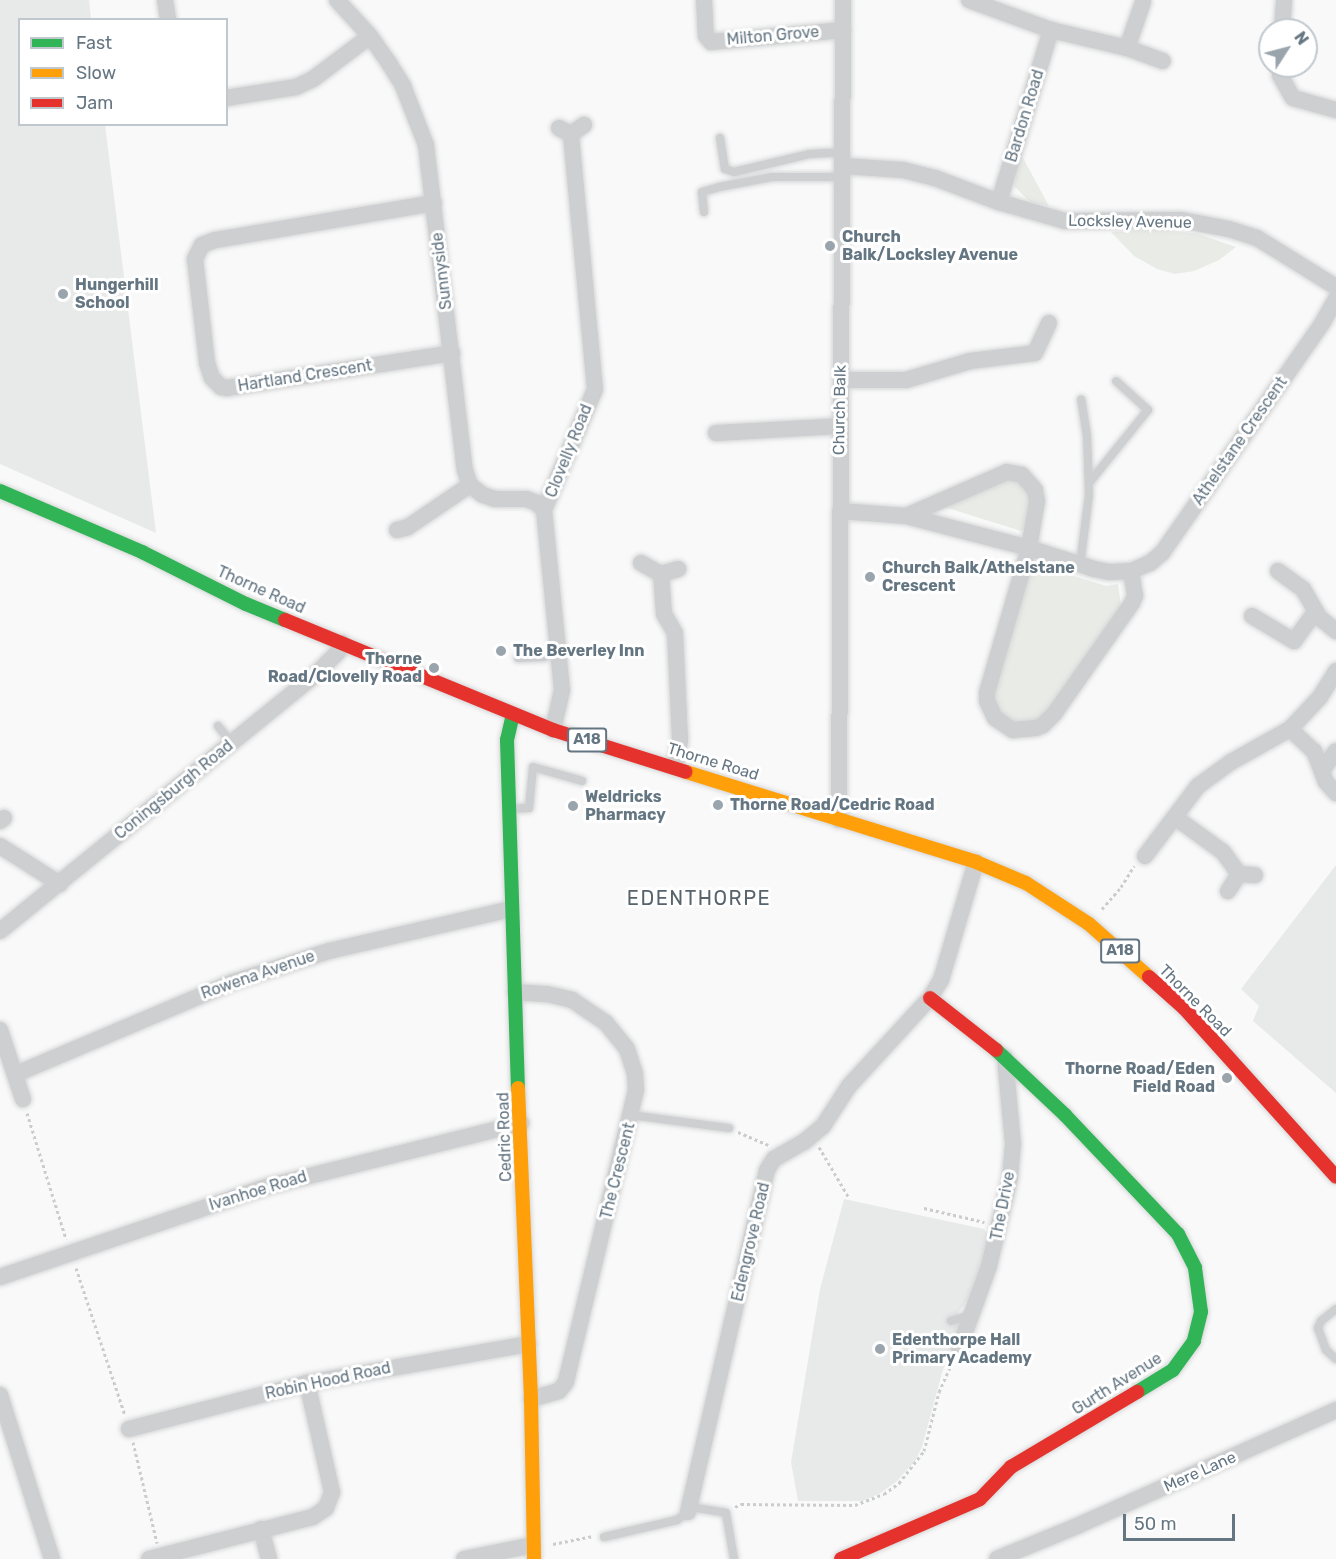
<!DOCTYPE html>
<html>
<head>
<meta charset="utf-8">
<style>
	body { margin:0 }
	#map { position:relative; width:1336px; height:1559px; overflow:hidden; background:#f9f9f9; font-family:Rubik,sans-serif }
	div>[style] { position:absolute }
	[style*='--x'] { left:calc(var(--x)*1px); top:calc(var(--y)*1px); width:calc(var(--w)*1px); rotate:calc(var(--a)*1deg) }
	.built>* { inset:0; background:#e8e9e9 }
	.green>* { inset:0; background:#e8ebe6 }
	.path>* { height:3px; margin-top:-1.5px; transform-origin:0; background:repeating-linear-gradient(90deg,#cbcccd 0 3px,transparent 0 6px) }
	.roads { filter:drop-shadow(0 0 2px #d5d6d7) drop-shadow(0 0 2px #d5d6d7) }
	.lane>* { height:8px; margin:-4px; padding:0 4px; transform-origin:4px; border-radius:4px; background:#cecfd0 }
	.street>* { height:16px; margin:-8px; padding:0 8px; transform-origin:8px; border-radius:8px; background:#cecfd0 }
	.fast>* { height:14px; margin:-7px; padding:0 7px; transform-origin:7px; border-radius:7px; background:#30b455 }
	.slow>* { height:14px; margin:-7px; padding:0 7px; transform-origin:7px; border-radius:7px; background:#ff9f0a }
	.jam>* { height:14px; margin:-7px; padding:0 7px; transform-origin:7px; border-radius:7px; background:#e5322d }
	.dots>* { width:16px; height:16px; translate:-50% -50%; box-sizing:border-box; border:3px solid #fff; border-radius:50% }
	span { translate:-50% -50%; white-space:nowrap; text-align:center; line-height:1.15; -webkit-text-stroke:6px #fff; paint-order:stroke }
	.shield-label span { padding:2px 4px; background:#fff; border:2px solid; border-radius:4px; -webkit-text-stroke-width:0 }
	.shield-label { font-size:15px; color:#657683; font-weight:700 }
	.street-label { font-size:16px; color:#657683 }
	.poi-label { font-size:16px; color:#657683; font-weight:700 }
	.left { translate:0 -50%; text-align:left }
	.right { translate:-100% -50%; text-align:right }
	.quarter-label { font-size:20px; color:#57646e; letter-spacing:1.5px }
	.legend { position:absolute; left:18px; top:18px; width:210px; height:108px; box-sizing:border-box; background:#fff; border:2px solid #c1c8cd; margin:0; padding:8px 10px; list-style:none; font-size:18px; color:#657683 }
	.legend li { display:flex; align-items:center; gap:12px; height:30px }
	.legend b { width:30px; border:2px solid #c1c8cd }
	.north { position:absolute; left:1258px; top:18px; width:60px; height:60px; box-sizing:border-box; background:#fff; border:2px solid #c1c8cd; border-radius:50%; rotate:54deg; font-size:16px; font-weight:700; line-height:24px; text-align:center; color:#657683 }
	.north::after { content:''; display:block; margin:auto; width:21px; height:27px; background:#99a4ac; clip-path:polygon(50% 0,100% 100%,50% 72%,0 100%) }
	.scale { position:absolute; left:1123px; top:1514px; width:112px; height:27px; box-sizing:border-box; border:3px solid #657683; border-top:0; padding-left:8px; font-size:18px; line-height:21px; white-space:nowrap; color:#657683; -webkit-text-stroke:4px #fff; paint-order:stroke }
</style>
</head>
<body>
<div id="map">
	<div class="built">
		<i style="clip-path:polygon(0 0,89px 0,91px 19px,20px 20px,20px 124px,105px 125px,156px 533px,0 464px)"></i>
		<i style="clip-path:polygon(1336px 865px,1336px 1093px,1253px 1021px,1259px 1006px,1241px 989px)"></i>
		<i style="clip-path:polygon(844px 1199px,984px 1229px,991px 1238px,968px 1300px,957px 1314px,959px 1325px,942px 1373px,922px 1447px,915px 1461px,896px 1482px,879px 1494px,863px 1501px,798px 1501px,791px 1462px,820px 1289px)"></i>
	</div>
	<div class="green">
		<i style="clip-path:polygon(1019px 158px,1023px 158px,1049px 206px,1030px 202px,1014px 186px)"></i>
		<i style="clip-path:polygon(1163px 229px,1198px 234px,1236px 247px,1219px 260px,1194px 271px,1175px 274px,1157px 269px,1134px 256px,1111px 232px)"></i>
		<i style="clip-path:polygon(1001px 479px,1016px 479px,1023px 485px,1032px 502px,1029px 528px,1021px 531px,941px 506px)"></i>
		<i style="clip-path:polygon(1035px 564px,1106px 586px,1118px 584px,1121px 606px,1043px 716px,1033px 723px,1018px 725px,1003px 719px,992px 697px,1027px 571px)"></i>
	</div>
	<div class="path">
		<i style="--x:1102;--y:909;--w:29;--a:-49"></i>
		<i style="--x:1121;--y:887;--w:25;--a:-58"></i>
		<i style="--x:27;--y:1113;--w:132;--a:72.8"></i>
		<i style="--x:738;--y:1132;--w:33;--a:23"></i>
		<i style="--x:819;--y:1147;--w:59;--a:59.5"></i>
		<i style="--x:924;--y:1208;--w:62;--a:13.1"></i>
		<i style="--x:76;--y:1268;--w:155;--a:71.6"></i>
		<i style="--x:133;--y:1442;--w:104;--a:76.6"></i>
		<i style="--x:735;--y:1507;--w:7;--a:-27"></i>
		<i style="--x:741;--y:1504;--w:114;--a:0.5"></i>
		<i style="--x:855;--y:1505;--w:31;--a:-21"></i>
		<i style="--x:884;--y:1494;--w:19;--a:-36"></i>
		<i style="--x:899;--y:1483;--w:41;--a:-52"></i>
		<i style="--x:924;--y:1451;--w:61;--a:-75.7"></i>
		<i style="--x:939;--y:1392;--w:34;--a:-66"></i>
		<i style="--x:553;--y:1544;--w:41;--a:-11.3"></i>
	</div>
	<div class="roads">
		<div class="lane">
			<i style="--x:720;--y:138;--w:31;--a:81"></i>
			<i style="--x:725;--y:169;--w:9;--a:18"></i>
			<i style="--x:734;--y:172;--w:77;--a:-13.5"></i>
			<i style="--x:809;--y:154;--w:34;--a:-3"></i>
			<i style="--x:704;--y:212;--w:20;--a:-96"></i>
			<i style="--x:702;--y:192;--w:18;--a:-16"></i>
			<i style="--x:719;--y:187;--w:54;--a:-10.7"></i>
			<i style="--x:772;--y:177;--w:71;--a:0"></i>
			<i style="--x:1089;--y:483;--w:94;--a:-51.1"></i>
			<i style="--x:1148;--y:410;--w:43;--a:-137.8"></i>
			<i style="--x:1080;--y:565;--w:71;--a:-82.7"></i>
			<i style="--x:1089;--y:495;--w:59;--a:-91.9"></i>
			<i style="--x:1087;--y:436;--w:37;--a:-99"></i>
			<i style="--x:518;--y:658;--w:26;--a:-2"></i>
			<i style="--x:544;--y:657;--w:18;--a:-38"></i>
			<i style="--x:218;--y:726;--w:22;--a:51"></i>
			<i style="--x:509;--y:809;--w:20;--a:-3"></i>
			<i style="--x:529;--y:808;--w:41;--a:-84.4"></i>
			<i style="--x:533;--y:767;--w:51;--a:15.9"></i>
			<i style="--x:631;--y:1115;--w:99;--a:7.6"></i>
			<i style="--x:1336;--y:1309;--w:19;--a:141"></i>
			<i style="--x:1321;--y:1321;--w:8;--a:113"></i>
			<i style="--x:1318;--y:1328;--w:23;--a:70"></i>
			<i style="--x:1326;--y:1350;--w:13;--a:42"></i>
			<i style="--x:951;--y:1321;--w:21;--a:-17"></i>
			<i style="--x:690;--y:1507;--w:36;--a:9"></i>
			<i style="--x:726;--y:1513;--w:47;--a:80.1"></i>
			<i style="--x:604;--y:1537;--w:75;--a:-13.1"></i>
			<i style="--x:677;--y:1520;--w:14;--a:-36"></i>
		</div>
		<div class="street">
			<i style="--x:165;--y:0;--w:20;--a:81"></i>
			<i style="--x:337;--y:0;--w:49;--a:47.5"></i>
			<i style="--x:370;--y:36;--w:29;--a:55"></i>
			<i style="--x:387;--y:60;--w:31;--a:58"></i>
			<i style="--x:403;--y:86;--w:63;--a:68.7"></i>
			<i style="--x:426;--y:145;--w:327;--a:83.2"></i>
			<i style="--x:465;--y:470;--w:16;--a:72"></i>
			<i style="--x:470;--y:485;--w:16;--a:38"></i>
			<i style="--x:483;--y:495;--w:13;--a:18"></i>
			<i style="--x:495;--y:499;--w:31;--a:0"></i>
			<i style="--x:526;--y:499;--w:12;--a:20"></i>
			<i style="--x:537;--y:503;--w:10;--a:45"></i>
			<i style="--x:704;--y:0;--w:36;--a:87"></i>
			<i style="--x:706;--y:36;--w:8;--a:50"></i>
			<i style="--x:711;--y:42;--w:133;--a:-5.2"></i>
			<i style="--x:969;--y:0;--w:87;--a:20.1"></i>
			<i style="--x:1051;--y:30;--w:78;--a:13.3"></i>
			<i style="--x:1127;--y:48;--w:38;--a:20"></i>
			<i style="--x:1282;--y:30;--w:30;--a:-86"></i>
			<i style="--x:1127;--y:48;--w:49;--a:-70.8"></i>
			<i style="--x:1281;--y:66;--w:9;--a:96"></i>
			<i style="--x:1280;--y:75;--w:26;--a:61"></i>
			<i style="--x:1293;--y:98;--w:45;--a:15.6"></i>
			<i style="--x:226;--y:98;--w:71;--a:-8.9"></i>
			<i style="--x:296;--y:87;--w:19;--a:-25"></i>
			<i style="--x:313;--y:79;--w:71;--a:-37"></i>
			<i style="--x:559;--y:128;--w:13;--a:27"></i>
			<i style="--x:571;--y:134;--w:16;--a:-35"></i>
			<i style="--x:843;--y:166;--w:60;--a:3.8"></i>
			<i style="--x:903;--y:170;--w:33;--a:14"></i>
			<i style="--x:935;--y:178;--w:68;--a:20.6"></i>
			<i style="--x:999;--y:202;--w:69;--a:16.1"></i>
			<i style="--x:1065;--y:221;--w:116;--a:-0.5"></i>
			<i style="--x:1181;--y:220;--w:49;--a:10.6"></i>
			<i style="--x:1229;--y:229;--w:29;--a:18"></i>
			<i style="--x:1257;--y:238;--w:93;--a:31.8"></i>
			<i style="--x:999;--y:202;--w:180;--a:-73.2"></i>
			<i style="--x:434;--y:203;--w:222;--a:170.4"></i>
			<i style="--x:215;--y:240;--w:14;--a:159"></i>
			<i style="--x:202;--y:245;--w:16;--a:117"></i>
			<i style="--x:195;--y:259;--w:105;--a:83.4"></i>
			<i style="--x:207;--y:363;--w:16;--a:72"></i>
			<i style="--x:212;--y:378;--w:13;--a:45"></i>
			<i style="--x:221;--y:387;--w:6;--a:9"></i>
			<i style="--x:227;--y:388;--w:228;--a:-8.8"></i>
			<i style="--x:841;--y:380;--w:65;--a:0"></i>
			<i style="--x:906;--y:380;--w:67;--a:-16.5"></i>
			<i style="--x:970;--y:361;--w:65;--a:-7"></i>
			<i style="--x:1035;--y:353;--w:33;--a:-65"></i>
			<i style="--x:716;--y:433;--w:124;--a:-3.2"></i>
			<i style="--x:840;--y:511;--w:66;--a:4.3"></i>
			<i style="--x:906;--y:516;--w:127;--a:14.6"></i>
			<i style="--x:1029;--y:548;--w:68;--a:17.9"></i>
			<i style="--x:1094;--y:569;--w:16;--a:11"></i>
			<i style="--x:1110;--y:572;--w:21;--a:-3"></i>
			<i style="--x:1131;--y:571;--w:21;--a:-23"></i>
			<i style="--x:1150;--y:563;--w:16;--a:-40"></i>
			<i style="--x:1162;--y:553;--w:282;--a:-55.1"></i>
			<i style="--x:1323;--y:322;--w:26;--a:-61"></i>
			<i style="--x:906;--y:516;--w:110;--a:-23.5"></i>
			<i style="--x:1007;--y:472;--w:15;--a:11"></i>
			<i style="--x:1022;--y:475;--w:20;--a:49"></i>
			<i style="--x:1035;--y:490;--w:11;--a:80"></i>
			<i style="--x:1037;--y:501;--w:48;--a:99.7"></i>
			<i style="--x:1029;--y:548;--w:151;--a:106.2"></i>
			<i style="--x:987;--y:693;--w:8;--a:90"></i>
			<i style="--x:987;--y:701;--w:19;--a:65"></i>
			<i style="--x:995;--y:718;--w:22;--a:34"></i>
			<i style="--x:1013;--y:730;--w:23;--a:-5"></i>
			<i style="--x:1036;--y:728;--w:8;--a:-23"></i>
			<i style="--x:1043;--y:725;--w:16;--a:-45"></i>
			<i style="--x:1054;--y:714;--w:136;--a:-54.9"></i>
			<i style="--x:1132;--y:603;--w:8;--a:-67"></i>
			<i style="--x:1135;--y:596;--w:25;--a:-99"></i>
			<i style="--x:397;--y:530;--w:11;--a:-15"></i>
			<i style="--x:408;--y:527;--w:75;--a:-34.1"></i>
			<i style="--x:641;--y:563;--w:23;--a:29"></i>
			<i style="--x:661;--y:574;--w:18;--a:-16"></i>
			<i style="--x:1278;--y:571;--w:31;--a:36"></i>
			<i style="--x:1303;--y:589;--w:34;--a:60"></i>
			<i style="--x:1320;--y:618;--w:21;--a:39"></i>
			<i style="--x:661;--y:574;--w:40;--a:85.7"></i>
			<i style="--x:664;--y:614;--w:22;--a:60"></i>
			<i style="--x:675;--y:633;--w:107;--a:87.3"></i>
			<i style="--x:680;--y:740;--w:28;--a:100"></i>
			<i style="--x:1252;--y:616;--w:49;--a:30.8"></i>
			<i style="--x:1294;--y:641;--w:36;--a:-54"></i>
			<i style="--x:1290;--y:729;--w:33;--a:43"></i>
			<i style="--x:1314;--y:751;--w:33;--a:69"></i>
			<i style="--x:1326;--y:782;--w:15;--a:48"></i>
			<i style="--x:553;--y:730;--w:41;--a:-77.3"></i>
			<i style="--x:562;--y:690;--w:181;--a:-95.7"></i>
			<i style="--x:544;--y:510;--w:131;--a:-67.1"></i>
			<i style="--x:595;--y:389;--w:256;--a:-95.4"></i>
			<i style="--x:1322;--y:771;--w:24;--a:-55"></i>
			<i style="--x:1176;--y:818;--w:58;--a:35.9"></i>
			<i style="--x:1223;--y:852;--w:27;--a:54"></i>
			<i style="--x:839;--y:820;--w:820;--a:-89.72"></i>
			<i style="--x:0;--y:821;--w:5;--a:-37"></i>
			<i style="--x:0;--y:846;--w:71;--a:32.3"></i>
			<i style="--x:1145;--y:856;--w:88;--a:-52.9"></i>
			<i style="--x:1198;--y:786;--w:41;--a:-36"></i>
			<i style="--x:1231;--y:762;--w:68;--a:-29.2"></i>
			<i style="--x:1290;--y:729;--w:44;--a:-46.8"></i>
			<i style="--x:1320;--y:697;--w:31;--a:-58"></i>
			<i style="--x:1228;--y:891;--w:20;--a:-57"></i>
			<i style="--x:1239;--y:874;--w:16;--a:4"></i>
			<i style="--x:0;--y:931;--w:407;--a:-39.1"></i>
			<i style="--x:316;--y:674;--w:31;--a:-45"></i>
			<i style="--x:338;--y:652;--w:10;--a:-66"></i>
			<i style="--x:515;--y:992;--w:32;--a:4"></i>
			<i style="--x:547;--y:994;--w:26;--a:13"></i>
			<i style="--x:572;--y:1000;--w:41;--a:34.1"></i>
			<i style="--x:606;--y:1023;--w:33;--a:51"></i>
			<i style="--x:627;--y:1049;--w:25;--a:72"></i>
			<i style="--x:635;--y:1073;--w:17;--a:87"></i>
			<i style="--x:636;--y:1090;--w:300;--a:103.5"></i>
			<i style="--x:566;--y:1382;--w:11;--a:128"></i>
			<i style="--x:559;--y:1391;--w:29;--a:164"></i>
			<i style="--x:0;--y:1030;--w:73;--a:71.6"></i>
			<i style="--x:16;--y:1074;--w:236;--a:-23"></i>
			<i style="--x:233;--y:982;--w:101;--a:-17.9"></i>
			<i style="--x:329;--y:951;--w:187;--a:-13"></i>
			<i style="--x:0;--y:1277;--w:284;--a:-18.7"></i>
			<i style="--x:269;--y:1186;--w:260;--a:-14"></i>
			<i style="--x:959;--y:1349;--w:88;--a:-70.1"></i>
			<i style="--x:989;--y:1266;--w:90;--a:-76.6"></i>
			<i style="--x:1010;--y:1178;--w:34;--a:-85"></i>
			<i style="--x:1013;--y:1144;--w:87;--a:-95.3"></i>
			<i style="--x:0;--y:1395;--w:172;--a:72.4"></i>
			<i style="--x:129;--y:1429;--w:184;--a:-14.5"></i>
			<i style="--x:307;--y:1383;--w:225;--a:-10"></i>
			<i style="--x:688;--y:1512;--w:351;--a:-77"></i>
			<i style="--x:767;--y:1170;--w:13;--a:-58"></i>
			<i style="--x:774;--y:1159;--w:34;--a:-30"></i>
			<i style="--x:804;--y:1142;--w:25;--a:-40"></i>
			<i style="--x:823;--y:1126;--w:48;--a:-57"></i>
			<i style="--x:849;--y:1086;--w:120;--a:-47.4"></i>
			<i style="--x:930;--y:998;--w:21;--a:-59"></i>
			<i style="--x:941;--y:980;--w:123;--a:-73.5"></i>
			<i style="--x:261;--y:1529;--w:31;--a:75"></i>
			<i style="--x:149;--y:1559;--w:169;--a:-14.4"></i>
			<i style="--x:313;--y:1517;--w:16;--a:-35"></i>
			<i style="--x:326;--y:1508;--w:17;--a:-69"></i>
			<i style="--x:332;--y:1492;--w:112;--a:-102.9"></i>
			<i style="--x:464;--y:1559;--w:70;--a:-11.5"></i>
			<i style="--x:997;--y:1559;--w:87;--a:-22.4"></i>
			<i style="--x:1077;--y:1526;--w:284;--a:-24.1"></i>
		</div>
		<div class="fast">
			<i style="--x:0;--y:491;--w:155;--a:23.2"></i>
			<i style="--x:142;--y:552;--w:116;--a:26.6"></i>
			<i style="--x:246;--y:604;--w:42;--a:22.3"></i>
			<i style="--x:513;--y:714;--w:27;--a:103"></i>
			<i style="--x:507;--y:740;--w:348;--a:88.2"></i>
			<i style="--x:996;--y:1050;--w:95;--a:43.3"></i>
			<i style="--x:1065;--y:1115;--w:164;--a:46.5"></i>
			<i style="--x:1178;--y:1234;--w:38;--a:63"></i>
			<i style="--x:1195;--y:1268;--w:44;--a:82.2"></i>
			<i style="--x:1201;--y:1312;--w:30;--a:104"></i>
			<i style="--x:1194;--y:1341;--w:36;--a:126"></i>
			<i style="--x:1173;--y:1370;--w:42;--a:148.6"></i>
		</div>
		<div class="slow">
			<i style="--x:686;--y:772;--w:304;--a:17.2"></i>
			<i style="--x:976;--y:862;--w:54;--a:22.8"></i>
			<i style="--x:1026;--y:883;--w:75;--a:33.1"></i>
			<i style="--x:1089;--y:924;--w:80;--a:41.5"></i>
			<i style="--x:518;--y:1088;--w:311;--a:87.6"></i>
			<i style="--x:531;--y:1399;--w:160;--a:88.9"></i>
		</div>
		<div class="jam">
			<i style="--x:285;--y:620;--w:290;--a:22.3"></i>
			<i style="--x:553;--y:730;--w:139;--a:17.5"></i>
			<i style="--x:1149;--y:977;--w:47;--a:41.5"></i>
			<i style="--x:1184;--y:1008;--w:227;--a:48"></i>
			<i style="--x:930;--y:998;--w:84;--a:38.2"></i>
			<i style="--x:841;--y:1559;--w:151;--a:-23.3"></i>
			<i style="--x:980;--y:1499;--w:45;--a:-45.9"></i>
			<i style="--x:1011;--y:1467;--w:147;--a:-30.8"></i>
		</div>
	</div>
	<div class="dots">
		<i style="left:830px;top:246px;background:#99a4ac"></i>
		<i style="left:63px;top:294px;background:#99a4ac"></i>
		<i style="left:870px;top:577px;background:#99a4ac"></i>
		<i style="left:501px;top:651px;background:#99a4ac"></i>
		<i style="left:434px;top:668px;background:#99a4ac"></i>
		<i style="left:718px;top:805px;background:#99a4ac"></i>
		<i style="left:573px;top:806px;background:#99a4ac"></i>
		<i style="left:1227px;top:1078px;background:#99a4ac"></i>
		<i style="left:880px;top:1349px;background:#99a4ac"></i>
	</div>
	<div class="shield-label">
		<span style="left:587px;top:740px">A18</span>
		<span style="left:1120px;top:951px">A18</span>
	</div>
	<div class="street-label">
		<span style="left:773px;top:36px;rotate:-5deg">Milton Grove</span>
		<span style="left:1025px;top:116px;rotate:-73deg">Bardon Road</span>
		<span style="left:1130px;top:222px;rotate:1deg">Locksley Avenue</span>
		<span style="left:442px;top:271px;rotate:-97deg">Sunnyside</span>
		<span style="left:305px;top:376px;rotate:-9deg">Hartland Crescent</span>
		<span style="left:840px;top:410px;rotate:-89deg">Church Balk</span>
		<span style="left:1240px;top:441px;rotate:-55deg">Athelstane Crescent</span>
		<span style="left:569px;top:451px;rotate:-68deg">Clovelly Road</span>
		<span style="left:261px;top:590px;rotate:24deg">Thorne Road</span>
		<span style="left:713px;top:762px;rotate:17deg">Thorne Road</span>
		<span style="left:174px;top:790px;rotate:-39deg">Coningsburgh Road</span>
		<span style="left:258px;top:975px;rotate:-19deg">Rowena Avenue</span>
		<span style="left:1195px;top:1001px;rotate:45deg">Thorne Road</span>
		<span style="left:505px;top:1137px;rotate:-92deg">Cedric Road</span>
		<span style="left:618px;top:1171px;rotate:-76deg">The Crescent</span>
		<span style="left:258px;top:1191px;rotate:-17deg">Ivanhoe Road</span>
		<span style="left:1003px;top:1206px;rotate:-79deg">The Drive</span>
		<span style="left:751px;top:1242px;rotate:-77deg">Edengrove Road</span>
		<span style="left:328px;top:1381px;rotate:-12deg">Robin Hood Road</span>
		<span style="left:1117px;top:1384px;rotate:-32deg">Gurth Avenue</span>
		<span style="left:1200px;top:1472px;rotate:-24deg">Mere Lane</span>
	</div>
	<div class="poi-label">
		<span class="left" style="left:842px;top:246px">Church<br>Balk/Locksley Avenue</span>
		<span class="left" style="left:75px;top:294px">Hungerhill<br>School</span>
		<span class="left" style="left:882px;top:577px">Church Balk/Athelstane<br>Crescent</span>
		<span class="left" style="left:513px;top:651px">The Beverley Inn</span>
		<span class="right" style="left:422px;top:668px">Thorne<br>Road/Clovelly Road</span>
		<span class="left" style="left:585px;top:806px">Weldricks<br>Pharmacy</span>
		<span class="left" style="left:730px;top:805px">Thorne Road/Cedric Road</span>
		<span class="right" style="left:1215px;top:1078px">Thorne Road/Eden<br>Field Road</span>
		<span class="left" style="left:892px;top:1349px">Edenthorpe Hall<br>Primary Academy</span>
	</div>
	<div class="quarter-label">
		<span style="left:699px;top:898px">EDENTHORPE</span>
	</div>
	<ul class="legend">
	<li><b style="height:8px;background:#30b455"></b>Fast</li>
	<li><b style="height:8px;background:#ff9f0a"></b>Slow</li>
	<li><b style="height:8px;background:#e5322d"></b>Jam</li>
	</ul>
	<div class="north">N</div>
	<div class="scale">50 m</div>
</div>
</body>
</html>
